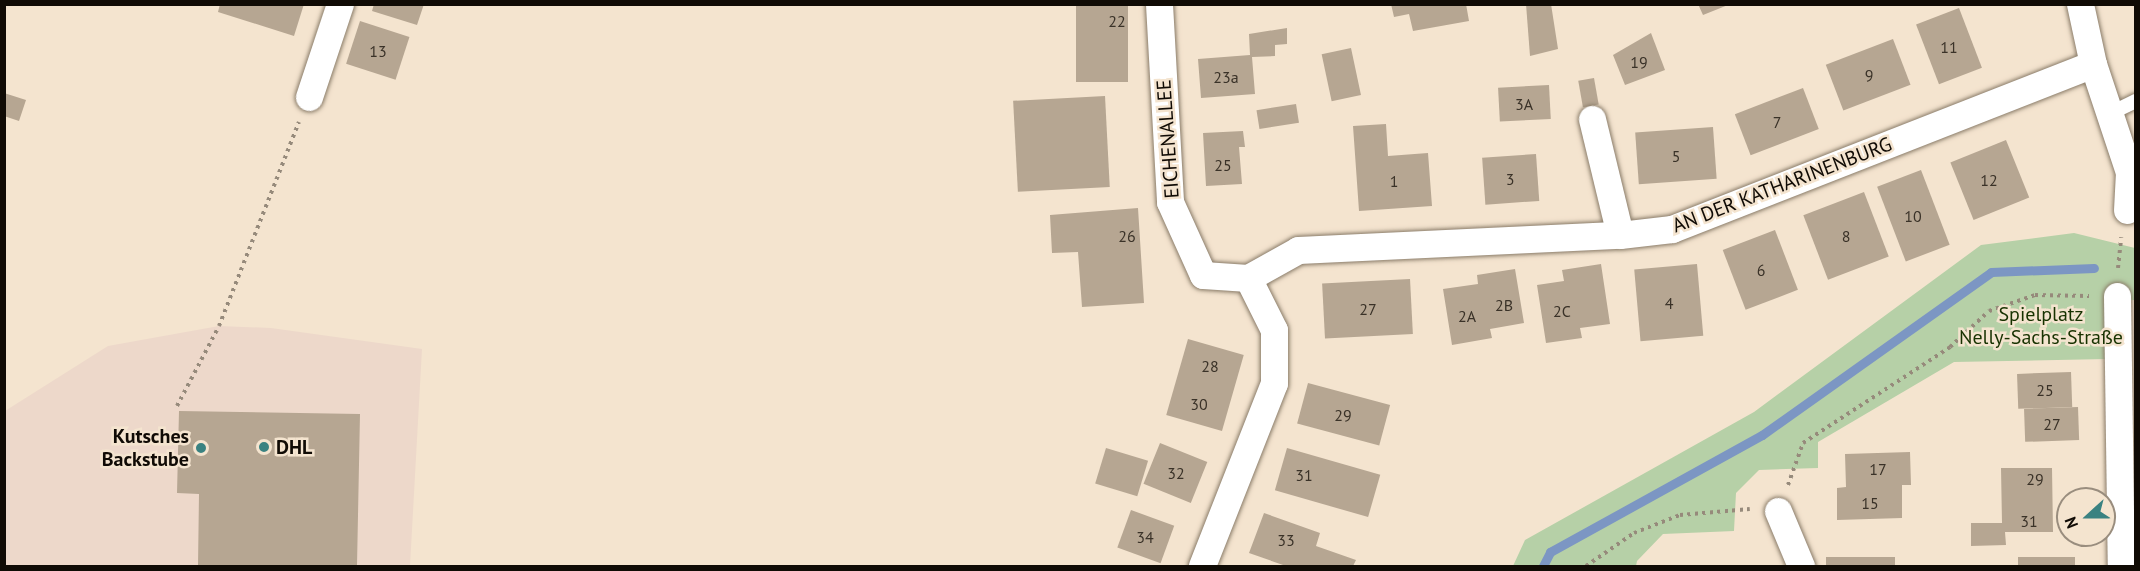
<!DOCTYPE html>
<html>
<head>
<meta charset="utf-8">
<style>
	body { margin:0 }
	#map { position:relative; width:2140px; height:571px; overflow:hidden; background:#f4e4cf; font-family:"PT Sans",sans-serif }
	div>[style] { position:absolute }
	[style*='--x'] { left:calc(var(--x)*1px); top:calc(var(--y)*1px); width:calc(var(--w)*1px); rotate:calc(var(--a)*1deg) }
	.commercial>* { inset:0; background:#edd8ca }
	.green>* { inset:0; background:#b6d0a7 }
	.stream>* { height:9px; margin:-4.5px; padding:0 4.5px; transform-origin:4.5px; border-radius:4.5px; background:#7c96c3 }
	.building>* { inset:0; background:#b6a692; transform-origin:0 0 }
	.path>* { height:4px; margin-top:-2px; transform-origin:0; background:repeating-linear-gradient(90deg,#968a7b 0 3px,transparent 0 7.5px) }
	.roads { filter:drop-shadow(0 0 2px #8a7c69) drop-shadow(0 0 2px #8a7c69) }
	.service>* { height:14px; margin:-7px; padding:0 7px; transform-origin:7px; border-radius:7px; background:#fff }
	.minor>* { height:27px; margin:-13.5px; padding:0 13.5px; transform-origin:13.5px; border-radius:13.5px; background:#fff }
	.dots>* { width:16px; height:16px; translate:-50% -50%; box-sizing:border-box; border:3px solid #f4e4cf; border-radius:50% }
	span { translate:-50% -50%; white-space:nowrap; text-align:center; line-height:1.15; -webkit-text-stroke:5px #f4e4cf; paint-order:stroke }
	.number-label { font-size:16px; color:#3a3228 }
	.number-label span { -webkit-text-stroke-width:0 }
	.street-label { font-size:20px; color:#100b05 }
	.park-label { font-size:20px; color:#173200 }
	.poi-label { font-size:20px; color:#100b05; font-weight:700 }
	.right { translate:-100% -50%; text-align:right }
	.left { translate:0 -50%; text-align:left }
	.frame { position:absolute; inset:0; border:6px solid #100b05; pointer-events:none }
	.north { position:absolute; left:2056px; top:487px; width:60px; height:60px; box-sizing:border-box; background:#f4e4cf; border:2px solid #998d7e; border-radius:50%; rotate:249deg; font-size:16px; font-weight:700; line-height:24px; text-align:center; color:#100b05 }
	.north::after { content:''; display:block; margin:auto; width:21px; height:27px; background:#3a8281; clip-path:polygon(50% 0,100% 100%,50% 72%,0 100%) }
</style>
</head>
<body>
<div id="map">
	<div class="commercial">
		<i style="clip-path:polygon(219px 326px,271px 328px,422px 349px,410px 566px,5px 566px,5px 411px,108px 346px)"></i>
	</div>
	<div class="green">
		<i style="clip-path:polygon(2074px 233px,2135px 248px,2135px 300px,2108px 301px,2107px 359px,1954px 362px,1818px 442px,1818px 468px,1759px 470px,1736px 493px,1734px 531px,1663px 534px,1637px 561px,1636px 566px,1513px 566px,1525px 540px,1754px 412px,1981px 245px)"></i>
	</div>
	<div class="stream">
		<i style="--x:1543;--y:566;--w:16;--a:-63"></i>
		<i style="--x:1550;--y:552;--w:242;--a:-28.9"></i>
		<i style="--x:1762;--y:435;--w:281;--a:-35.4"></i>
		<i style="--x:1991;--y:272;--w:103;--a:-2.2"></i>
	</div>
	<div class="building">
		<i style="clip-path:polygon(220px 4px,304px 4px,294px 36px,218px 12px)"></i>
		<i style="clip-path:polygon(374px 4px,424px 4px,417px 25px,372px 11px)"></i>
		<i style="left:1076px;top:4px;width:52px;height:78px"></i>
		<i style="clip-path:polygon(1391px 4px,1466px 4px,1469px 21px,1413px 31px,1409px 14px,1394px 17px)"></i>
		<i style="clip-path:polygon(1526px 4px,1551px 4px,1558px 49px,1530px 56px)"></i>
		<i style="clip-path:polygon(1698px 4px,1728px 4px,1728px 5px,1703px 15px)"></i>
		<i style="left:1959px;top:8px;width:64px;height:46px;rotate:69deg"></i>
		<i style="left:360px;top:21px;width:52px;height:45px;rotate:18deg"></i>
		<i style="clip-path:polygon(1287px 28px,1287px 44px,1275px 45px,1275px 56px,1252px 57px,1255px 94px,1201px 98px,1198px 59px,1250px 55px,1249px 34px)"></i>
		<i style="clip-path:polygon(1651px 33px,1665px 70px,1625px 85px,1613px 55px)"></i>
		<i style="left:1893px;top:39px;width:49px;height:72px;rotate:69deg"></i>
		<i style="left:1351px;top:48px;width:48px;height:30px;rotate:78deg"></i>
		<i style="left:1594px;top:78px;width:27px;height:16px;rotate:80deg"></i>
		<i style="left:1549px;top:85px;width:34px;height:51px;rotate:87deg"></i>
		<i style="left:1803px;top:88px;width:44px;height:73px;rotate:69deg"></i>
		<i style="clip-path:polygon(4px 93px,26px 100px,19px 121px,4px 116px)"></i>
		<i style="left:1105px;top:96px;width:91px;height:92px;rotate:87deg"></i>
		<i style="left:1296px;top:104px;width:19px;height:40px;rotate:81deg"></i>
		<i style="clip-path:polygon(1386px 124px,1388px 156px,1428px 153px,1432px 206px,1359px 211px,1353px 126px)"></i>
		<i style="left:1713px;top:127px;width:52px;height:78px;rotate:86deg"></i>
		<i style="clip-path:polygon(1243px 131px,1245px 147px,1239px 147px,1242px 184px,1206px 186px,1203px 133px)"></i>
		<i style="left:2006px;top:140px;width:62px;height:60px;rotate:68deg"></i>
		<i style="left:1536px;top:154px;width:47px;height:54px;rotate:86deg"></i>
		<i style="left:1921px;top:170px;width:80px;height:47px;rotate:69deg"></i>
		<i style="left:1864px;top:192px;width:69px;height:65px;rotate:69deg"></i>
		<i style="clip-path:polygon(1138px 208px,1144px 303px,1082px 307px,1078px 252px,1052px 253px,1050px 215px)"></i>
		<i style="left:1775px;top:230px;width:64px;height:56px;rotate:69deg"></i>
		<i style="clip-path:polygon(1601px 264px,1610px 324px,1580px 328px,1582px 338px,1546px 343px,1537px 285px,1564px 281px,1562px 270px)"></i>
		<i style="left:1697px;top:264px;width:72px;height:63px;rotate:85deg"></i>
		<i style="clip-path:polygon(1515px 269px,1524px 323px,1490px 329px,1492px 338px,1452px 345px,1443px 289px,1478px 284px,1477px 275px)"></i>
		<i style="left:1410px;top:279px;width:55px;height:88px;rotate:87deg"></i>
		<i style="left:1188px;top:339px;width:58px;height:79px;rotate:16deg"></i>
		<i style="left:2071px;top:372px;width:35px;height:54px;rotate:88deg"></i>
		<i style="left:1308px;top:383px;width:85px;height:42px;rotate:15deg"></i>
		<i style="left:2078px;top:407px;width:33px;height:54px;rotate:88deg"></i>
		<i style="clip-path:polygon(179px 411px,360px 414px,357px 566px,198px 566px,199px 494px,177px 493px)"></i>
		<i style="left:1160px;top:443px;width:51px;height:44px;rotate:22deg"></i>
		<i style="left:1106px;top:448px;width:44px;height:37px;rotate:17deg"></i>
		<i style="left:1287px;top:448px;width:97px;height:44px;rotate:16deg"></i>
		<i style="clip-path:polygon(1910px 452px,1911px 485px,1902px 485px,1902px 518px,1837px 520px,1837px 488px,1846px 487px,1845px 454px)"></i>
		<i style="clip-path:polygon(2001px 468px,2052px 468px,2053px 532px,2005px 532px,2006px 545px,1971px 546px,1971px 523px,2002px 523px)"></i>
		<i style="left:1131px;top:510px;width:46px;height:40px;rotate:20deg"></i>
		<i style="clip-path:polygon(1264px 513px,1320px 533px,1316px 546px,1356px 560px,1353px 566px,1286px 566px,1249px 553px)"></i>
		<i style="left:1895px;top:557px;width:9px;height:69px;rotate:90deg"></i>
		<i style="left:2075px;top:557px;width:9px;height:57px;rotate:90deg"></i>
	</div>
	<div class="path">
		<i style="--x:2118;--y:268;--w:31;--a:-84"></i>
		<i style="--x:177;--y:406;--w:90;--a:-62.3"></i>
		<i style="--x:219;--y:326;--w:219;--a:-68.6"></i>
		<i style="--x:1788;--y:485;--w:45;--a:-70.3"></i>
		<i style="--x:1803;--y:443;--w:176;--a:-33.1"></i>
		<i style="--x:1950;--y:347;--w:53;--a:-42.7"></i>
		<i style="--x:1989;--y:311;--w:49;--a:-19.2"></i>
		<i style="--x:2035;--y:295;--w:54;--a:1.1"></i>
		<i style="--x:1586;--y:566;--w:58;--a:-34.5"></i>
		<i style="--x:1634;--y:533;--w:49;--a:-21.4"></i>
		<i style="--x:1680;--y:515;--w:70;--a:-4.9"></i>
	</div>
	<div class="roads">
		<div class="service">
			<i style="--x:2109;--y:114;--w:30;--a:-26"></i>
		</div>
		<div class="minor">
			<i style="--x:1159;--y:4;--w:198;--a:86.8"></i>
			<i style="--x:1170;--y:202;--w:80;--a:65.7"></i>
			<i style="--x:1203;--y:275;--w:45;--a:3.8"></i>
			<i style="--x:1248;--y:278;--w:58;--a:63.4"></i>
			<i style="--x:1274;--y:330;--w:53;--a:90"></i>
			<i style="--x:1274;--y:383;--w:197;--a:111.5"></i>
			<i style="--x:2080;--y:4;--w:61;--a:77.8"></i>
			<i style="--x:2093;--y:64;--w:114;--a:71.6"></i>
			<i style="--x:2129;--y:172;--w:38;--a:93"></i>
			<i style="--x:309;--y:97;--w:98;--a:-71.6"></i>
			<i style="--x:1592;--y:119;--w:119;--a:76.4"></i>
			<i style="--x:1248;--y:278;--w:57;--a:-29.2"></i>
			<i style="--x:1298;--y:250;--w:322;--a:-2.7"></i>
			<i style="--x:1620;--y:235;--w:52;--a:-6.6"></i>
			<i style="--x:1672;--y:229;--w:452;--a:-21.4"></i>
			<i style="--x:2117;--y:296;--w:270;--a:89.2"></i>
			<i style="--x:1778;--y:511;--w:60;--a:67.3"></i>
		</div>
	</div>
	<div class="dots">
		<i style="left:264px;top:447px;background:#3a8281"></i>
		<i style="left:201px;top:448px;background:#3a8281"></i>
	</div>
	<div class="number-label">
		<span style="left:1117px;top:21px">22</span>
		<span style="left:1949px;top:47px">11</span>
		<span style="left:378px;top:51px">13</span>
		<span style="left:1639px;top:62px">19</span>
		<span style="left:1869px;top:75px">9</span>
		<span style="left:1226px;top:77px">23a</span>
		<span style="left:1524px;top:104px">3A</span>
		<span style="left:1777px;top:122px">7</span>
		<span style="left:1676px;top:156px">5</span>
		<span style="left:1223px;top:165px">25</span>
		<span style="left:1510px;top:179px">3</span>
		<span style="left:1989px;top:180px">12</span>
		<span style="left:1394px;top:181px">1</span>
		<span style="left:1913px;top:216px">10</span>
		<span style="left:1127px;top:236px">26</span>
		<span style="left:1846px;top:236px">8</span>
		<span style="left:1761px;top:270px">6</span>
		<span style="left:1669px;top:303px">4</span>
		<span style="left:1504px;top:305px">2B</span>
		<span style="left:1368px;top:309px">27</span>
		<span style="left:1562px;top:311px">2C</span>
		<span style="left:1467px;top:316px">2A</span>
		<span style="left:1210px;top:366px">28</span>
		<span style="left:2045px;top:390px">25</span>
		<span style="left:1199px;top:404px">30</span>
		<span style="left:1343px;top:415px">29</span>
		<span style="left:2052px;top:424px">27</span>
		<span style="left:1878px;top:469px">17</span>
		<span style="left:1176px;top:473px">32</span>
		<span style="left:1304px;top:475px">31</span>
		<span style="left:2035px;top:479px">29</span>
		<span style="left:1870px;top:503px">15</span>
		<span style="left:2029px;top:521px">31</span>
		<span style="left:1145px;top:537px">34</span>
		<span style="left:1286px;top:540px">33</span>
	</div>
	<div class="street-label">
		<span style="left:1168px;top:139px;rotate:-94deg">EICHENALLEE</span>
		<span style="left:1782px;top:185px;rotate:-21deg">AN DER KATHARINENBURG</span>
	</div>
	<div class="park-label">
		<span style="left:2041px;top:326px">Spielplatz<br>Nelly-Sachs-Straße</span>
	</div>
	<div class="poi-label">
		<span class="right" style="left:189px;top:448px">Kutsches<br>Backstube</span>
		<span class="left" style="left:276px;top:447px">DHL</span>
	</div>
	<div class="frame"></div>
	<div class="north">N</div>
</div>
</body>
</html>
